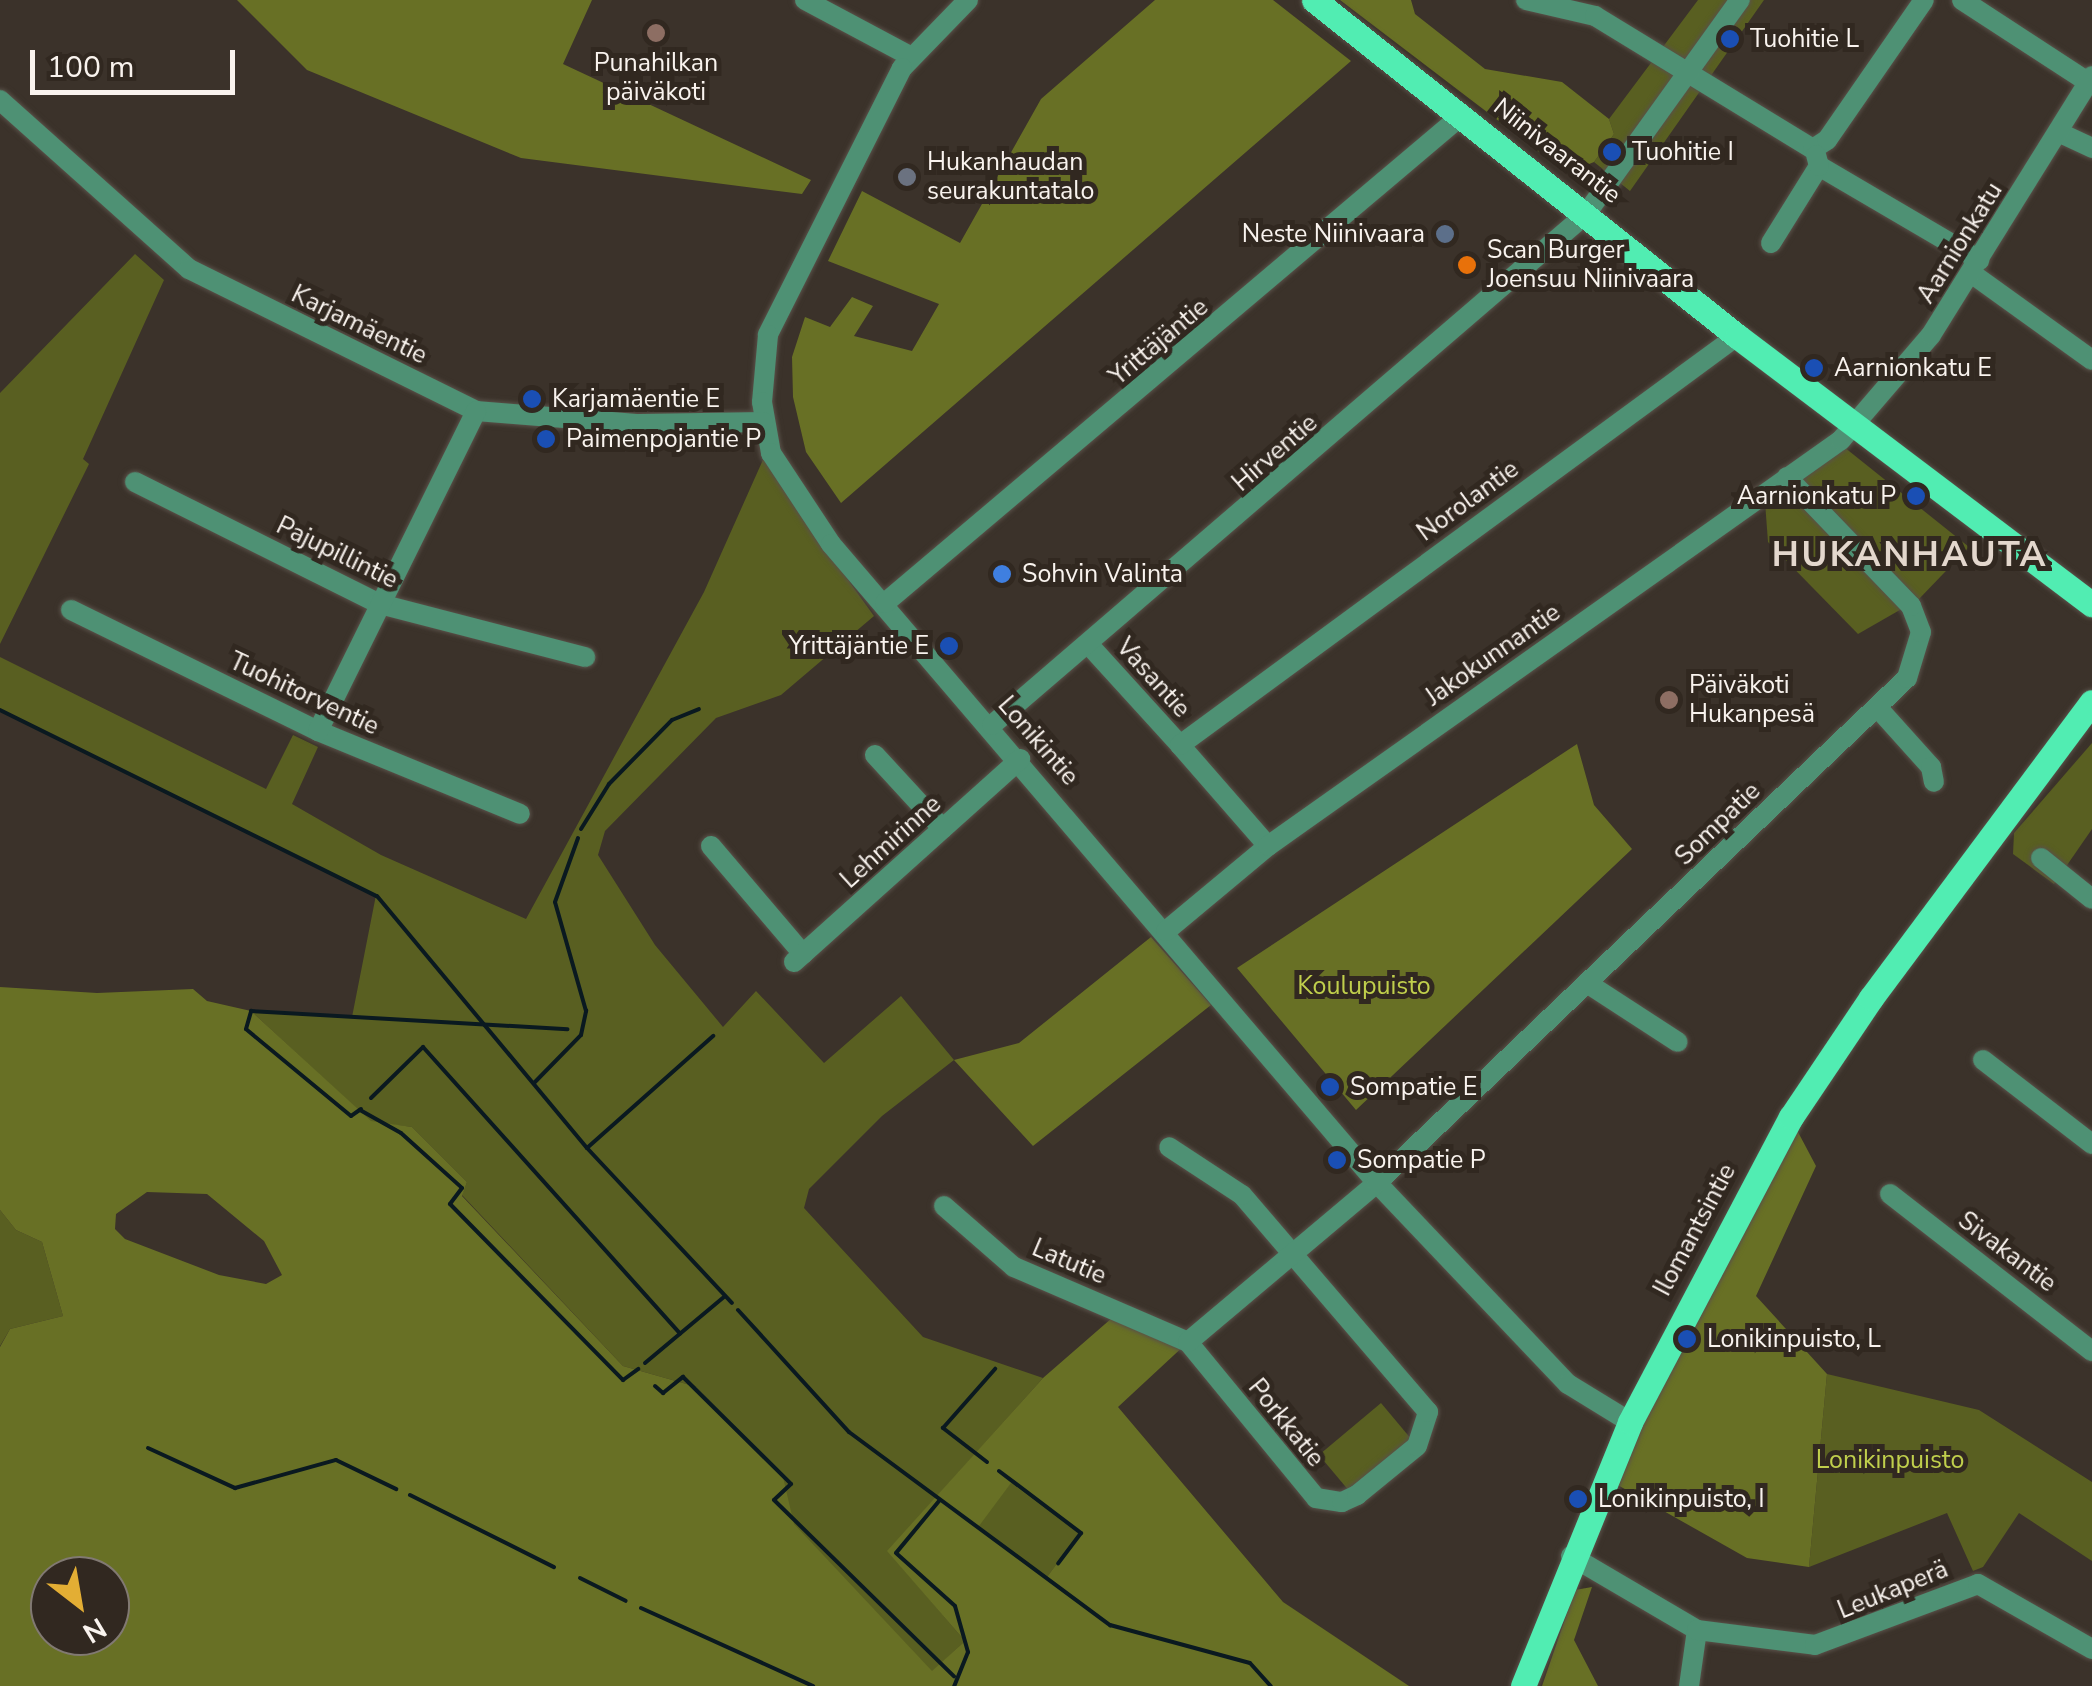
<!DOCTYPE html>
<html>
<head>
<meta charset="utf-8">
<style>
	body { margin:0 }
	#map { position:relative; width:2092px; height:1686px; overflow:hidden; background:#3b322a; font-family:"Nunito Sans",sans-serif }
	div>[style] { position:absolute }
	[style*='--x'] { left:calc(var(--x)*1px); top:calc(var(--y)*1px); width:calc(var(--w)*1px); rotate:calc(var(--a)*1deg) }
	.green>* { inset:0; background:#595f21; transform-origin:0 0 }
	.forest>* { inset:0; background:#687025 }
	.stream>* { height:4px; margin:-2px; padding:0 2px; transform-origin:2px; border-radius:2px; background:#0a1920 }
	.roads { filter:drop-shadow(0 0 2px #595149) drop-shadow(0 0 2px #595149) }
	.minor>* { height:20px; margin:-10px; padding:0 10px; transform-origin:10px; border-radius:10px; background:#4e9174 }
	.major>* { height:25px; margin:-12.5px; padding:0 12.5px; transform-origin:12.5px; border-radius:12.5px; background:#51edb2 }
	.dots>* { width:28px; height:28px; translate:-50% -50%; box-sizing:border-box; border:5px solid #312820; border-radius:50% }
	span { translate:-50% -50%; white-space:nowrap; text-align:center; line-height:1.15; -webkit-text-stroke:10px #312820; paint-order:stroke }
	.poi-label { font-size:25px; color:#f9f3ee }
	.left { translate:0 -50%; text-align:left }
	.right { translate:-100% -50%; text-align:right }
	.street-label { font-size:25px; color:#f9f3ee }
	.park-label { font-size:25px; color:#c0cf4c }
	.district-label { font-size:35px; color:#e3d7cd; font-weight:700; letter-spacing:2.5px }
	.north { position:absolute; left:30px; top:1556px; width:100px; height:100px; box-sizing:border-box; background:#312820; border:2px solid #817972; border-radius:50%; rotate:149deg; font-size:28px; font-weight:700; line-height:40px; text-align:center; color:#f9f3ee }
	.north::after { content:''; display:block; margin:auto; width:35px; height:45px; background:#e3ae34; clip-path:polygon(50% 0,100% 100%,50% 72%,0 100%) }
	.scale { position:absolute; left:30px; top:50px; width:205px; height:45px; box-sizing:border-box; border:5px solid #f9f3ee; border-top:0; padding-left:12px; font-size:30px; line-height:35px; white-space:nowrap; color:#f9f3ee; -webkit-text-stroke:8px #312820; paint-order:stroke }
</style>
</head>
<body>
<div id="map">
	<div class="green">
		<i style="clip-path:polygon(1698px 0,1764px 0,1630px 191px,1594px 162px,1614px 134px,1609px 119px)"></i>
		<i style="clip-path:polygon(135px 254px,164px 280px,83px 459px,89px 464px,0 644px,0 393px)"></i>
		<i style="clip-path:polygon(1844px 447px,1969px 547px,1919px 599px,1858px 634px,1768px 542px,1765px 502px)"></i>
		<i style="clip-path:polygon(766px 453px,782px 488px,874px 616px,781px 695px,716px 718px,605px 831px,598px 855px,655px 945px,723px 1027px,756px 991px,824px 1063px,901px 996px,954px 1060px,882px 1116px,809px 1189px,804px 1208px,923px 1337px,1043px 1378px,888px 1551px,965px 1641px,932px 1672px,793px 1524px,781px 1473px,697px 1387px,623px 1366px,462px 1195px,467px 1182px,412px 1127px,371px 1122px,251px 1011px,352px 1017px,376px 895px,0 710px,0 657px,266px 789px,293px 735px,318px 747px,292px 804px,381px 855px,526px 919px,704px 592px)"></i>
		<i style="clip-path:polygon(2092px 743px,2092px 829px,2054px 884px,2013px 854px,2014px 833px)"></i>
		<i style="clip-path:polygon(0 1210px,16px 1230px,42px 1242px,63px 1316px,10px 1329px,0 1346px)"></i>
		<i style="clip-path:polygon(1827px 1374px,1979px 1410px,2092px 1482px,2092px 1561px,2019px 1513px,1983px 1567px,1973px 1571px,1947px 1513px,1809px 1567px)"></i>
		<i style="left:1381px;top:1403px;width:47px;height:81px;rotate:50deg"></i>
		<i style="left:1011px;top:1482px;width:86px;height:55px;rotate:37deg"></i>
	</div>
	<div class="forest">
		<i style="clip-path:polygon(237px 0,592px 0,563px 64px,811px 180px,802px 194px,521px 158px,307px 70px)"></i>
		<i style="clip-path:polygon(1155px 0,1273px 0,1351px 61px,841px 503px,806px 452px,793px 397px,792px 357px,805px 317px,830px 327px,852px 297px,873px 306px,854px 336px,912px 351px,939px 304px,828px 261px,862px 191px,960px 243px,1041px 99px)"></i>
		<i style="clip-path:polygon(1340px 0,1411px 0,1415px 14px,1485px 69px,1562px 82px,1609px 119px,1614px 134px,1594px 162px,1567px 173px)"></i>
		<i style="clip-path:polygon(1577px 744px,1594px 805px,1632px 849px,1356px 1110px,1237px 968px)"></i>
		<i style="clip-path:polygon(1151px 937px,1211px 1005px,1033px 1146px,954px 1060px,1019px 1043px)"></i>
		<i style="clip-path:polygon(evenodd,0 987px,97px 993px,193px 989px,207px 1001px,251px 1011px,371px 1121px,412px 1127px,467px 1182px,462px 1196px,623px 1366px,697px 1387px,782px 1473px,794px 1524px,932px 1671px,965px 1641px,887px 1551px,1043px 1378px,1120px 1311px,1187px 1343px,1118px 1407px,1283px 1602px,1409px 1686px,0 1686px,0 1347px,10px 1329px,63px 1316px,42px 1242px,16px 1230px,0 1210px,0 987px,147px 1192px,207px 1194px,264px 1241px,282px 1275px,266px 1284px,219px 1275px,125px 1239px,115px 1229px,116px 1214px,147px 1192px,0 987px,1011px 1483px,1079px 1534px,1047px 1577px,979px 1526px,1011px 1483px,0 987px,50px 1576px,110px 1576px,110px 1636px,50px 1636px,50px 1576px)"></i>
		<i style="clip-path:polygon(1789px 1115px,1816px 1166px,1756px 1296px,1827px 1374px,1809px 1567px,1747px 1558px,1607px 1479px)"></i>
		<i style="clip-path:polygon(1592px 1587px,1574px 1640px,1598px 1686px,1542px 1686px,1575px 1590px)"></i>
	</div>
	<div class="stream">
		<i style="--x:0;--y:710;--w:420;--a:26.3"></i>
		<i style="--x:377;--y:896;--w:328;--a:50.2"></i>
		<i style="--x:587;--y:1148;--w:212;--a:46.9"></i>
		<i style="--x:581;--y:829;--w:53;--a:-58.1"></i>
		<i style="--x:609;--y:784;--w:90;--a:-45.5"></i>
		<i style="--x:672;--y:720;--w:29;--a:-22"></i>
		<i style="--x:534;--y:1083;--w:67;--a:-45.6"></i>
		<i style="--x:581;--y:1035;--w:25;--a:-78"></i>
		<i style="--x:586;--y:1011;--w:113;--a:-105.9"></i>
		<i style="--x:555;--y:902;--w:68;--a:-70.2"></i>
		<i style="--x:371;--y:1098;--w:73;--a:-44.4"></i>
		<i style="--x:423;--y:1047;--w:385;--a:48.1"></i>
		<i style="--x:361;--y:1109;--w:12;--a:145"></i>
		<i style="--x:351;--y:1116;--w:136;--a:-140.4"></i>
		<i style="--x:246;--y:1029;--w:19;--a:-74"></i>
		<i style="--x:251;--y:1011;--w:317;--a:3.3"></i>
		<i style="--x:360;--y:1110;--w:47;--a:29.3"></i>
		<i style="--x:401;--y:1133;--w:82;--a:42"></i>
		<i style="--x:462;--y:1188;--w:20;--a:127"></i>
		<i style="--x:450;--y:1204;--w:247;--a:45.5"></i>
		<i style="--x:623;--y:1380;--w:19;--a:-36"></i>
		<i style="--x:587;--y:1148;--w:169;--a:-41.6"></i>
		<i style="--x:738;--y:1310;--w:165;--a:47.7"></i>
		<i style="--x:849;--y:1432;--w:325;--a:36.5"></i>
		<i style="--x:1110;--y:1625;--w:145;--a:15.2"></i>
		<i style="--x:1250;--y:1663;--w:31;--a:48"></i>
		<i style="--x:645;--y:1363;--w:104;--a:-39.9"></i>
		<i style="--x:655;--y:1386;--w:11;--a:41"></i>
		<i style="--x:663;--y:1393;--w:26;--a:-39"></i>
		<i style="--x:683;--y:1377;--w:152;--a:44.7"></i>
		<i style="--x:791;--y:1484;--w:23;--a:137"></i>
		<i style="--x:774;--y:1500;--w:252;--a:44.4"></i>
		<i style="--x:148;--y:1448;--w:96;--a:24.7"></i>
		<i style="--x:235;--y:1488;--w:105;--a:-15.5"></i>
		<i style="--x:336;--y:1460;--w:67;--a:25.8"></i>
		<i style="--x:987;--y:1462;--w:56;--a:-142.3"></i>
		<i style="--x:943;--y:1428;--w:79;--a:-48.6"></i>
		<i style="--x:999;--y:1471;--w:103;--a:37.1"></i>
		<i style="--x:1081;--y:1533;--w:38;--a:127"></i>
		<i style="--x:410;--y:1495;--w:161;--a:26.6"></i>
		<i style="--x:939;--y:1501;--w:67;--a:129.6"></i>
		<i style="--x:896;--y:1553;--w:79;--a:41.9"></i>
		<i style="--x:955;--y:1606;--w:48;--a:74.2"></i>
		<i style="--x:968;--y:1652;--w:37;--a:112"></i>
		<i style="--x:580;--y:1578;--w:51;--a:26.6"></i>
		<i style="--x:641;--y:1608;--w:189;--a:24.4"></i>
	</div>
	<div class="roads">
		<div class="minor">
			<i style="--x:805;--y:0;--w:119;--a:28.1"></i>
			<i style="--x:968;--y:0;--w:95;--a:134.1"></i>
			<i style="--x:902;--y:68;--w:299;--a:116.7"></i>
			<i style="--x:768;--y:335;--w:67;--a:95.1"></i>
			<i style="--x:762;--y:402;--w:52;--a:80"></i>
			<i style="--x:771;--y:453;--w:109;--a:56.6"></i>
			<i style="--x:831;--y:544;--w:840;--a:49.49"></i>
			<i style="--x:1377;--y:1183;--w:277;--a:46.5"></i>
			<i style="--x:1568;--y:1384;--w:73;--a:31.5"></i>
			<i style="--x:1526;--y:0;--w:71;--a:13.1"></i>
			<i style="--x:1595;--y:16;--w:255;--a:31.4"></i>
			<i style="--x:1813;--y:149;--w:17;--a:-33"></i>
			<i style="--x:1827;--y:140;--w:170;--a:-55.3"></i>
			<i style="--x:1962;--y:0;--w:150;--a:33.1"></i>
			<i style="--x:0;--y:100;--w:254;--a:41.8"></i>
			<i style="--x:189;--y:269;--w:320;--a:26.3"></i>
			<i style="--x:476;--y:411;--w:164;--a:4.6"></i>
			<i style="--x:639;--y:424;--w:124;--a:-0.9"></i>
			<i style="--x:2058;--y:132;--w:38;--a:25"></i>
			<i style="--x:1819;--y:166;--w:186;--a:30.4"></i>
			<i style="--x:1771;--y:243;--w:91;--a:-58.1"></i>
			<i style="--x:1819;--y:166;--w:11;--a:-105"></i>
			<i style="--x:1971;--y:273;--w:149;--a:35.7"></i>
			<i style="--x:135;--y:482;--w:274;--a:26.5"></i>
			<i style="--x:380;--y:604;--w:212;--a:14.5"></i>
			<i style="--x:885;--y:603;--w:756;--a:-40.22"></i>
			<i style="--x:71;--y:610;--w:275;--a:26.1"></i>
			<i style="--x:318;--y:731;--w:218;--a:22.3"></i>
			<i style="--x:1090;--y:646;--w:134;--a:47.7"></i>
			<i style="--x:1877;--y:707;--w:81;--a:48"></i>
			<i style="--x:1931;--y:767;--w:15;--a:79"></i>
			<i style="--x:992;--y:725;--w:784;--a:-40.7"></i>
			<i style="--x:1586;--y:214;--w:264;--a:-54.3"></i>
			<i style="--x:318;--y:731;--w:357;--a:-63.7"></i>
			<i style="--x:875;--y:755;--w:100;--a:47.4"></i>
			<i style="--x:711;--y:846;--w:142;--a:49.6"></i>
			<i style="--x:1268;--y:846;--w:134;--a:-131.1"></i>
			<i style="--x:1180;--y:745;--w:691;--a:-36.29"></i>
			<i style="--x:2041;--y:858;--w:65;--a:38.8"></i>
			<i style="--x:1166;--y:931;--w:133;--a:-39.8"></i>
			<i style="--x:1268;--y:846;--w:702;--a:-35.32"></i>
			<i style="--x:1841;--y:440;--w:138;--a:-49.4"></i>
			<i style="--x:1931;--y:335;--w:305;--a:-58.1"></i>
			<i style="--x:794;--y:962;--w:304;--a:-41.9"></i>
			<i style="--x:1587;--y:983;--w:108;--a:33"></i>
			<i style="--x:1983;--y:1060;--w:138;--a:37.6"></i>
			<i style="--x:1890;--y:1194;--w:256;--a:37.9"></i>
			<i style="--x:944;--y:1206;--w:93;--a:41.1"></i>
			<i style="--x:1014;--y:1267;--w:189;--a:23.3"></i>
			<i style="--x:1188;--y:1342;--w:202;--a:50.6"></i>
			<i style="--x:1316;--y:1498;--w:26;--a:9"></i>
			<i style="--x:1342;--y:1502;--w:17;--a:-25"></i>
			<i style="--x:1357;--y:1495;--w:77;--a:-39.2"></i>
			<i style="--x:1417;--y:1446;--w:36;--a:-72"></i>
			<i style="--x:1428;--y:1412;--w:286;--a:-130.6"></i>
			<i style="--x:1242;--y:1195;--w:87;--a:-146.7"></i>
			<i style="--x:1188;--y:1342;--w:247;--a:-40.1"></i>
			<i style="--x:1377;--y:1183;--w:732;--a:-43.62"></i>
			<i style="--x:1907;--y:678;--w:48;--a:-73.1"></i>
			<i style="--x:1921;--y:632;--w:28;--a:-111"></i>
			<i style="--x:1911;--y:606;--w:179;--a:-133.9"></i>
			<i style="--x:1571;--y:1556;--w:146;--a:30.4"></i>
			<i style="--x:1697;--y:1630;--w:57;--a:98.1"></i>
			<i style="--x:1697;--y:1630;--w:119;--a:7.2"></i>
			<i style="--x:1815;--y:1645;--w:174;--a:-20.5"></i>
			<i style="--x:1978;--y:1584;--w:131;--a:29.7"></i>
		</div>
		<div class="major">
			<i style="--x:1314;--y:0;--w:540;--a:38.46"></i>
			<i style="--x:1737;--y:336;--w:445;--a:37.1"></i>
			<i style="--x:1523;--y:1686;--w:285;--a:-67.9"></i>
			<i style="--x:1630;--y:1422;--w:345;--a:-62.2"></i>
			<i style="--x:1791;--y:1117;--w:143;--a:-56.1"></i>
			<i style="--x:1871;--y:998;--w:369;--a:-53.3"></i>
		</div>
	</div>
	<div class="dots">
		<i style="left:656px;top:33px;background:#8d6e63"></i>
		<i style="left:1730px;top:39px;background:#1a4fb4"></i>
		<i style="left:1612px;top:152px;background:#1a4fb4"></i>
		<i style="left:907px;top:177px;background:#6b7280"></i>
		<i style="left:1445px;top:234px;background:#5c6f8a"></i>
		<i style="left:1467px;top:265px;background:#e8710a"></i>
		<i style="left:1814px;top:368px;background:#1a4fb4"></i>
		<i style="left:532px;top:399px;background:#1a4fb4"></i>
		<i style="left:546px;top:439px;background:#1a4fb4"></i>
		<i style="left:1916px;top:496px;background:#1a4fb4"></i>
		<i style="left:1002px;top:574px;background:#3f7fe0"></i>
		<i style="left:949px;top:646px;background:#1a4fb4"></i>
		<i style="left:1669px;top:700px;background:#8d6e63"></i>
		<i style="left:1330px;top:1087px;background:#1a4fb4"></i>
		<i style="left:1337px;top:1160px;background:#1a4fb4"></i>
		<i style="left:1687px;top:1339px;background:#1a4fb4"></i>
		<i style="left:1578px;top:1499px;background:#1a4fb4"></i>
	</div>
	<div class="poi-label">
		<span class="left" style="left:1750px;top:39px">Tuohitie L</span>
		<span style="left:656px;top:78px">Punahilkan<br>päiväkoti</span>
		<span class="left" style="left:1632px;top:152px">Tuohitie I</span>
		<span class="left" style="left:927px;top:177px">Hukanhaudan<br>seurakuntatalo</span>
		<span class="right" style="left:1425px;top:234px">Neste Niinivaara</span>
		<span class="left" style="left:1487px;top:265px">Scan Burger<br>Joensuu Niinivaara</span>
		<span class="left" style="left:1834px;top:368px">Aarnionkatu E</span>
		<span class="left" style="left:552px;top:399px">Karjamäentie E</span>
		<span class="left" style="left:566px;top:439px">Paimenpojantie P</span>
		<span class="right" style="left:1896px;top:496px">Aarnionkatu P</span>
		<span class="left" style="left:1022px;top:574px">Sohvin Valinta</span>
		<span class="right" style="left:929px;top:646px">Yrittäjäntie E</span>
		<span class="left" style="left:1689px;top:700px">Päiväkoti<br>Hukanpesä</span>
		<span class="left" style="left:1350px;top:1087px">Sompatie E</span>
		<span class="left" style="left:1357px;top:1160px">Sompatie P</span>
		<span class="left" style="left:1707px;top:1339px">Lonikinpuisto, L</span>
		<span class="left" style="left:1598px;top:1499px">Lonikinpuisto, I</span>
	</div>
	<div class="street-label">
		<span style="left:1557px;top:151px;rotate:38deg">Niinivaarantie</span>
		<span style="left:1960px;top:243px;rotate:-58deg">Aarnionkatu</span>
		<span style="left:359px;top:325px;rotate:26deg">Karjamäentie</span>
		<span style="left:1159px;top:342px;rotate:-40deg">Yrittäjäntie</span>
		<span style="left:1275px;top:453px;rotate:-41deg">Hirventie</span>
		<span style="left:1468px;top:501px;rotate:-36deg">Norolantie</span>
		<span style="left:337px;top:553px;rotate:26deg">Pajupillintie</span>
		<span style="left:1493px;top:655px;rotate:-35deg">Jakokunnantie</span>
		<span style="left:1153px;top:678px;rotate:48deg">Vasantie</span>
		<span style="left:304px;top:694px;rotate:25deg">Tuohitorventie</span>
		<span style="left:1038px;top:741px;rotate:49deg">Lonikintie</span>
		<span style="left:1718px;top:824px;rotate:-44deg">Sompatie</span>
		<span style="left:891px;top:842px;rotate:-42deg">Lehmirinne</span>
		<span style="left:1695px;top:1230px;rotate:-62deg">Ilomantsintie</span>
		<span style="left:2007px;top:1252px;rotate:37deg">Sivakantie</span>
		<span style="left:1069px;top:1262px;rotate:23deg">Latutie</span>
		<span style="left:1286px;top:1423px;rotate:51deg">Porkkatie</span>
		<span style="left:1893px;top:1590px;rotate:-22deg">Leukaperä</span>
	</div>
	<div class="park-label">
		<span style="left:1364px;top:986px">Koulupuisto</span>
		<span style="left:1890px;top:1460px">Lonikinpuisto</span>
	</div>
	<div class="district-label">
		<span style="left:1910px;top:555px">HUKANHAUTA</span>
	</div>
	<div class="north">N</div>
	<div class="scale">100 m</div>
</div>
</body>
</html>
